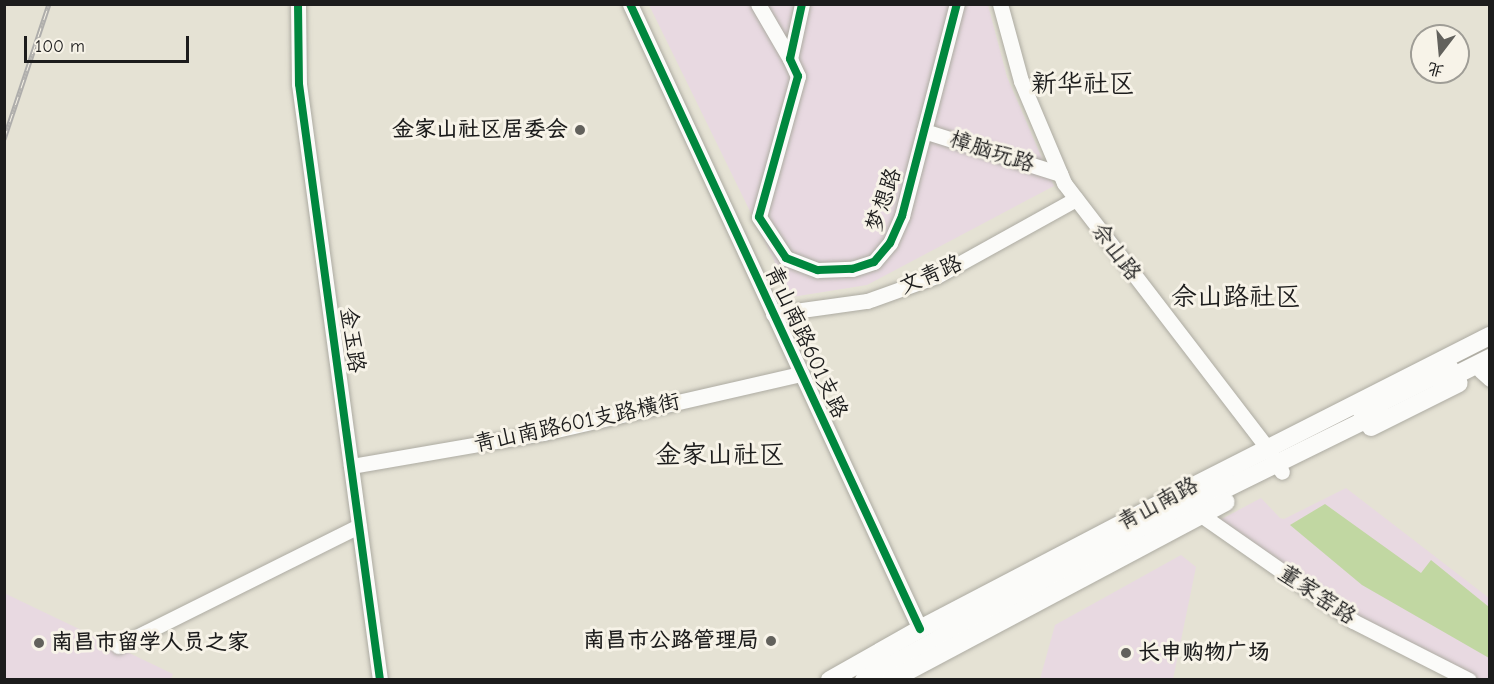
<!DOCTYPE html>
<html>
<head>
<meta charset="utf-8">
<style>
	body { margin:0 }
	#map { position:relative; width:1494px; height:684px; overflow:hidden; background:#e5e2d4; font-family:"Comic Neue","LXGW WenKai TC",sans-serif }
	div>[style] { position:absolute }
	[style*='--x'] { left:calc(var(--x)*1px); top:calc(var(--y)*1px); width:calc(var(--w)*1px); rotate:calc(var(--a)*1deg) }
	.built>* { inset:0; background:#e8d9e1 }
	.green>* { inset:0; background:#c1d7a2 }
	.roads { filter:drop-shadow(0 0 2px #adaba2) drop-shadow(0 0 2px #adaba2) }
	.minor>* { height:15px; margin:-7.5px; padding:0 7.5px; transform-origin:7.5px; border-radius:7.5px; background:#fbfbf9 }
	.major>* { height:18px; margin:-9px; padding:0 9px; transform-origin:9px; border-radius:9px; background:#fbfbf9 }
	.rail>* { height:5px; margin-top:-2.5px; transform-origin:0; background:repeating-linear-gradient(90deg,#f7f3e8 0 9px,#aeadab 0 18px); box-sizing:border-box; border-block:2px solid #aeadab }
	.cycleway>* { height:8px; margin:-4px; padding:0 4px; transform-origin:4px; border-radius:4px; background:#00873e }
	.dots>* { width:16px; height:16px; translate:-50% -50%; box-sizing:border-box; border:3px solid #f7f3e8; border-radius:50% }
	span { translate:-50% -50%; white-space:nowrap; text-align:center; line-height:1.15; -webkit-text-stroke:6px #f7f3e8; paint-order:stroke }
	.poi-label { font-size:22px; color:#1c1c1c; font-weight:700 }
	.right { translate:-100% -50%; text-align:right }
	.left { translate:0 -50%; text-align:left }
	.street-label { font-size:22px; color:#1c1c1c }
	.quarter-label { font-size:26px; color:#1c1c1c }
	.frame { position:absolute; inset:0; border:6px solid #1c1c1c; pointer-events:none }
	.north { position:absolute; left:1410px; top:24px; width:60px; height:60px; box-sizing:border-box; background:#f7f3e8; border:2px solid #9f9d96; border-radius:50%; rotate:196deg; font-size:16px; font-weight:700; line-height:24px; text-align:center; color:#1c1c1c }
	.north::after { content:''; display:block; margin:auto; width:21px; height:27px; background:#62615c; clip-path:polygon(50% 0,100% 100%,50% 72%,0 100%) }
	.scale { position:absolute; left:24px; top:36px; width:165px; height:27px; box-sizing:border-box; border:3px solid #1c1c1c; border-top:0; padding-left:8px; font-size:18px; line-height:21px; white-space:nowrap; color:#1c1c1c; -webkit-text-stroke:4px #f7f3e8; paint-order:stroke }
</style>
</head>
<body>
<div id="map">
	<div class="built">
		<i style="clip-path:polygon(649px 5px,988px 5px,1007px 77px,1054px 186px,867px 285px,792px 297px)"></i>
		<i style="clip-path:polygon(1346px 488px,1489px 598px,1489px 679px,1477px 679px,1357px 618px,1218px 521px,1261px 498px,1280px 518px,1284px 519px)"></i>
		<i style="clip-path:polygon(1181px 555px,1196px 567px,1173px 679px,1040px 679px,1055px 625px)"></i>
		<i style="clip-path:polygon(4px 593px,173px 674px,171px 679px,5px 679px)"></i>
	</div>
	<div class="green">
		<i style="clip-path:polygon(1325px 504px,1421px 573px,1431px 560px,1489px 607px,1489px 658px,1362px 585px,1290px 525px)"></i>
	</div>
	<div class="roads">
		<div class="minor">
			<i style="--x:298;--y:4;--w:80;--a:89.3"></i>
			<i style="--x:299;--y:84;--w:601;--a:82.26"></i>
			<i style="--x:630;--y:4;--w:689;--a:65.11"></i>
			<i style="--x:758;--y:4;--w:64;--a:59.8"></i>
			<i style="--x:802;--y:4;--w:56;--a:102.3"></i>
			<i style="--x:790;--y:59;--w:19;--a:65"></i>
			<i style="--x:798;--y:76;--w:146;--a:105.5"></i>
			<i style="--x:759;--y:217;--w:49;--a:56.6"></i>
			<i style="--x:786;--y:258;--w:34;--a:21"></i>
			<i style="--x:818;--y:270;--w:34;--a:-2"></i>
			<i style="--x:852;--y:269;--w:23;--a:-18"></i>
			<i style="--x:874;--y:262;--w:25;--a:-50"></i>
			<i style="--x:890;--y:243;--w:30;--a:-66"></i>
			<i style="--x:902;--y:216;--w:219;--a:-75.5"></i>
			<i style="--x:1000;--y:4;--w:80;--a:74.7"></i>
			<i style="--x:1021;--y:81;--w:111;--a:67.1"></i>
			<i style="--x:1064;--y:183;--w:334;--a:52.5"></i>
			<i style="--x:1267;--y:448;--w:28;--a:58"></i>
			<i style="--x:924;--y:131;--w:143;--a:17.5"></i>
			<i style="--x:773;--y:314;--w:95;--a:-7.9"></i>
			<i style="--x:867;--y:301;--w:74;--a:-19.7"></i>
			<i style="--x:937;--y:276;--w:159;--a:-29"></i>
			<i style="--x:1481;--y:371;--w:12;--a:42"></i>
			<i style="--x:351;--y:466;--w:195;--a:-9.8"></i>
			<i style="--x:543;--y:433;--w:265;--a:-12.9"></i>
			<i style="--x:1194;--y:510;--w:194;--a:34.9"></i>
			<i style="--x:1353;--y:621;--w:130;--a:27"></i>
			<i style="--x:118;--y:646;--w:269;--a:-26.5"></i>
		</div>
		<div class="major">
			<i style="--x:1442;--y:382;--w:54;--a:-26.6"></i>
			<i style="--x:1362;--y:412;--w:98;--a:-26.6"></i>
			<i style="--x:1371;--y:427;--w:98;--a:-26.6"></i>
			<i style="--x:830;--y:680;--w:103;--a:-29.5"></i>
			<i style="--x:920;--y:629;--w:289;--a:-27.6"></i>
			<i style="--x:1176;--y:495;--w:352;--a:-26.9"></i>
			<i style="--x:864;--y:680;--w:259;--a:-28.8"></i>
			<i style="--x:1091;--y:555;--w:321;--a:-26.2"></i>
			<i style="--x:891;--y:680;--w:379;--a:-28"></i>
		</div>
	</div>
	<div class="rail">
		<i style="--x:4;--y:139;--w:142;--a:-71.6"></i>
	</div>
	<div class="cycleway">
		<i style="--x:298;--y:4;--w:80;--a:89.3"></i>
		<i style="--x:299;--y:84;--w:601;--a:82.26"></i>
		<i style="--x:630;--y:4;--w:689;--a:65.11"></i>
		<i style="--x:802;--y:4;--w:56;--a:102.3"></i>
		<i style="--x:790;--y:59;--w:19;--a:65"></i>
		<i style="--x:798;--y:76;--w:146;--a:105.5"></i>
		<i style="--x:759;--y:217;--w:49;--a:56.6"></i>
		<i style="--x:786;--y:258;--w:34;--a:21"></i>
		<i style="--x:818;--y:270;--w:34;--a:-2"></i>
		<i style="--x:852;--y:269;--w:23;--a:-18"></i>
		<i style="--x:874;--y:262;--w:25;--a:-50"></i>
		<i style="--x:890;--y:243;--w:30;--a:-66"></i>
		<i style="--x:902;--y:216;--w:219;--a:-75.5"></i>
	</div>
	<div class="dots">
		<i style="left:580px;top:130px;background:#62615c"></i>
		<i style="left:771px;top:641px;background:#62615c"></i>
		<i style="left:39px;top:643px;background:#62615c"></i>
		<i style="left:1126px;top:653px;background:#62615c"></i>
	</div>
	<div class="poi-label">
		<span class="right" style="left:568px;top:130px">金家山社区居委会</span>
		<span class="right" style="left:759px;top:641px">南昌市公路管理局</span>
		<span class="left" style="left:51px;top:643px">南昌市留学人员之家</span>
		<span class="left" style="left:1138px;top:653px">长申购物广场</span>
	</div>
	<div class="street-label">
		<span style="left:992px;top:152px;rotate:18deg">樟脑玩路</span>
		<span style="left:884px;top:200px;rotate:-71deg">梦想路</span>
		<span style="left:1116px;top:252px;rotate:53deg">佘山路</span>
		<span style="left:931px;top:275px;rotate:-23deg">文青路</span>
		<span style="left:352px;top:340px;rotate:82deg">金玉路</span>
		<span style="left:806px;top:342px;rotate:65deg">青山南路601支路</span>
		<span style="left:577px;top:423px;rotate:-12deg">青山南路601支路横街</span>
		<span style="left:1158px;top:504px;rotate:-28deg">青山南路</span>
		<span style="left:1317px;top:595px;rotate:34deg">董家窑路</span>
	</div>
	<div class="quarter-label">
		<span style="left:1083px;top:85px">新华社区</span>
		<span style="left:1236px;top:298px">佘山路社区</span>
		<span style="left:720px;top:456px">金家山社区</span>
	</div>
	<div class="frame"></div>
	<div class="north">北</div>
	<div class="scale">100 m</div>
</div>
</body>
</html>
